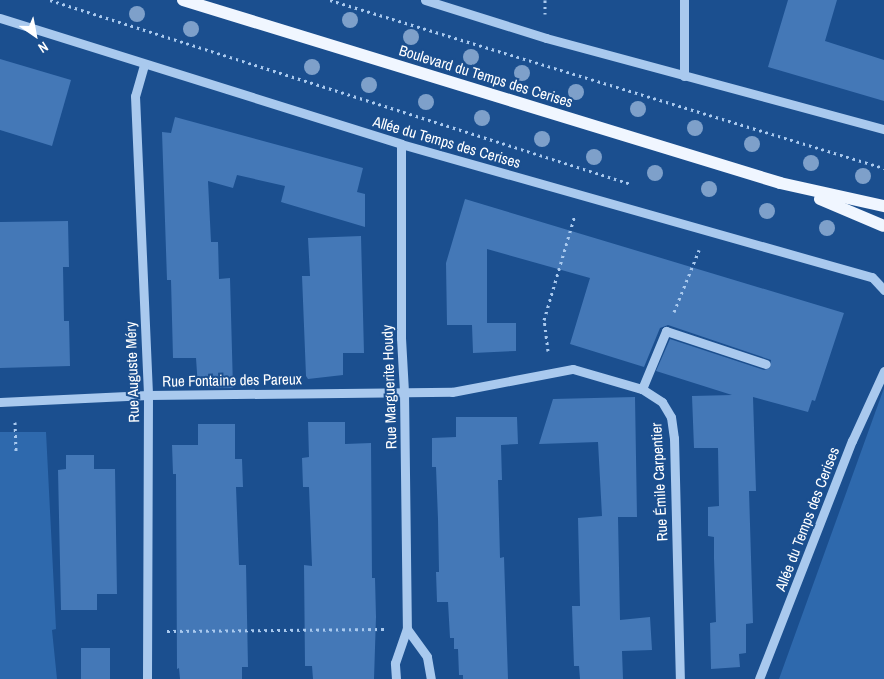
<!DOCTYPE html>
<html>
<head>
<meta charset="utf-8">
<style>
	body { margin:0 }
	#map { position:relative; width:884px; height:679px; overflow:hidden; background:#1b4f8f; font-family:"Archivo Narrow",sans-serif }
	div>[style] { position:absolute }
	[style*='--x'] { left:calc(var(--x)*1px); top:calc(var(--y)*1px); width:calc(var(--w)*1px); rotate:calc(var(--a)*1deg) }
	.green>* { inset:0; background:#2e69ad }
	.building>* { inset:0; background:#4478b7; transform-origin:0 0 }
	.path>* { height:3px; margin-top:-1.5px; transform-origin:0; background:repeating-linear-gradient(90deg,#a9c9ee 0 2.5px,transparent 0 6.5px) }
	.minor>* { height:9px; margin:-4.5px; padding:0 4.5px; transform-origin:4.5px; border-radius:4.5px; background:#a9c9ee }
	.major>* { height:12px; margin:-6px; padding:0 6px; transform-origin:6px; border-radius:6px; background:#f0f6ff }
	.trees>* { width:16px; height:16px; margin:-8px; border-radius:50%; background:#7ea0ca }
	span { translate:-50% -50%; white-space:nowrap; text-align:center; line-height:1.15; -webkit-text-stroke:4px #1b4f8f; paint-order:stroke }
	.street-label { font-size:15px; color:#fff }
	.north { position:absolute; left:10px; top:10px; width:50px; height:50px; -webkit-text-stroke:4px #1b4f8f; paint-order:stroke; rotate:147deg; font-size:14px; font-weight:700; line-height:20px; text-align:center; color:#fff }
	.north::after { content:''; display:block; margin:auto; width:18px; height:22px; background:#fff; clip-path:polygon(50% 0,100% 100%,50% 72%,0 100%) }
</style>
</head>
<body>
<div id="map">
	<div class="green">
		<i style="clip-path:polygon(884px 387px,884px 679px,779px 679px,884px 388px)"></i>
		<i style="clip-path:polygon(0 432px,46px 432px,56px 629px,52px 630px,57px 679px,0 679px)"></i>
	</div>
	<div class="building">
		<i style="clip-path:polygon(788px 0,837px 0,825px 41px,884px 60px,884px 101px,768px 67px)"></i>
		<i style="clip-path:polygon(0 59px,71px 80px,52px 146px,0 130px)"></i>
		<i style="clip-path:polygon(175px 117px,363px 168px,357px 192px,365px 194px,365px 227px,281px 202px,285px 186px,237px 175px,233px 188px,208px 181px,211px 242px,218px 242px,219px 279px,230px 278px,233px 388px,198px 388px,196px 358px,173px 358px,171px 280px,167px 280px,162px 132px,171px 133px)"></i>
		<i style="clip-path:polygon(465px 199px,844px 313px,815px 401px,812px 400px,808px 412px,753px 397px,756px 491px,749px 491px,753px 623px,746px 624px,746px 653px,739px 654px,740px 667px,711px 669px,710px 623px,716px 622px,714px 558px,714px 537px,708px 536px,708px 507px,719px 506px,718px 448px,694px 448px,692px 396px,732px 395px,656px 371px,670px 339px,764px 370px,770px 368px,771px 360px,668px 325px,660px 328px,644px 367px,570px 344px,590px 278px,487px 249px,487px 323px,516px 323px,516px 351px,473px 353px,472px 325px,447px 325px,446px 263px)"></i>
		<i style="clip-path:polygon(68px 221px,69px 267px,63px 267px,64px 321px,69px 321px,70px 366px,0 368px,0 222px)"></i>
		<i style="clip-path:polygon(361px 236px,364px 353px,343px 353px,343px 375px,308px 379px,306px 376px,302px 276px,310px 276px,308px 238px)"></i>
		<i style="clip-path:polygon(635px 397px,637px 517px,618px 517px,620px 620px,650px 617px,652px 650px,622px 651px,623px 679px,580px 679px,579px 666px,574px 666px,572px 606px,580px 606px,578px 518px,602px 516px,598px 442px,539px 444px,553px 399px)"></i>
		<i style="clip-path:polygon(456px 417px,517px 417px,518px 444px,501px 445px,502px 480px,498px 480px,500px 558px,504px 557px,508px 679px,463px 679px,463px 675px,459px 675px,458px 649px,454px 649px,454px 638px,450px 638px,448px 602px,437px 602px,436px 572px,439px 572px,438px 519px,436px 467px,432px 467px,432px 438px,456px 437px)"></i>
		<i style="clip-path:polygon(308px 422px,345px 422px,345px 444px,371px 443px,372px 578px,375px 578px,376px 617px,374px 679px,313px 679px,312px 666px,305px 666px,304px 565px,312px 566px,309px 487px,303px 487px,302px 458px,309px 457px)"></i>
		<i style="clip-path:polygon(198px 424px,235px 424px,235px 459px,242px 459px,243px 487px,236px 487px,239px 565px,246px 565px,248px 667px,242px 667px,242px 679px,180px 679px,179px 668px,177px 669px,176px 474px,173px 474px,172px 445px,198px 445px)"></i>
		<i style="clip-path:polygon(66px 455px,94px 455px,94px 469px,115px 469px,117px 594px,97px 594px,97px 610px,61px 610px,58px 470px,66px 469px)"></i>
		<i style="left:81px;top:648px;width:29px;height:31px"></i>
	</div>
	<div class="path">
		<i style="--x:50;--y:0;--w:609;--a:17.57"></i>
		<i style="--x:330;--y:0;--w:579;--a:16.87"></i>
		<i style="--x:545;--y:0;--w:14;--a:90"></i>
		<i style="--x:674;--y:312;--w:67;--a:-68"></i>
		<i style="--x:548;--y:351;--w:31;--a:-97"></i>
		<i style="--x:544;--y:320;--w:109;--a:-73.6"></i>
		<i style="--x:15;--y:422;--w:31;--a:88"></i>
		<i style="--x:167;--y:631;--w:217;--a:-0.5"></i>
	</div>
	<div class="minor">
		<i style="--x:425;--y:0;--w:127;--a:17.4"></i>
		<i style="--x:546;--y:38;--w:350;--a:15.1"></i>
		<i style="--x:684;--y:0;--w:76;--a:90"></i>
		<i style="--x:0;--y:18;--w:420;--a:17.4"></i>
		<i style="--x:401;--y:144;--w:489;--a:15.8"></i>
		<i style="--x:872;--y:277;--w:18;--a:47"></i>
		<i style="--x:144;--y:65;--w:32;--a:106"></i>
		<i style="--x:135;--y:96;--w:299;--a:87.5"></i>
		<i style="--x:148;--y:395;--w:284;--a:90.2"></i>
		<i style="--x:401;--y:144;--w:194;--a:90"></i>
		<i style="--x:401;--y:338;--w:53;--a:86.8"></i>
		<i style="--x:404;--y:391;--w:238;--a:89.3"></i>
		<i style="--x:642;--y:389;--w:63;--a:-67.5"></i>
		<i style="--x:666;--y:331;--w:105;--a:18.3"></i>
		<i style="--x:0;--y:402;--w:148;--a:-2.7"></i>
		<i style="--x:148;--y:395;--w:304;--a:-0.6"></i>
		<i style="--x:452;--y:392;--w:123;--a:-10.8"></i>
		<i style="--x:573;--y:369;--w:72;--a:16.2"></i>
		<i style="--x:642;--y:389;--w:24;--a:33"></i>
		<i style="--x:662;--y:402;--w:17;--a:59"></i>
		<i style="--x:671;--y:417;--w:21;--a:82"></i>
		<i style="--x:674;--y:438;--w:241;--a:88.6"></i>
		<i style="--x:396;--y:679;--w:16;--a:-94"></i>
		<i style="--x:395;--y:663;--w:36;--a:-71"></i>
		<i style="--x:407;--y:629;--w:34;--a:54"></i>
		<i style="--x:427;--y:657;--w:22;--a:80"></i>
		<i style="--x:759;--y:679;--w:256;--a:-68.7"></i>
		<i style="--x:852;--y:441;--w:77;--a:-65.4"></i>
	</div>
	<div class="major">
		<i style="--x:183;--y:0;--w:624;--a:17.04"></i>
		<i style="--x:780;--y:183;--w:107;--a:12.5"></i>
		<i style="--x:820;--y:199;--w:69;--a:22.9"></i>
	</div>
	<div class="trees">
		<i style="left:137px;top:14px"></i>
		<i style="left:350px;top:20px"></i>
		<i style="left:191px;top:29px"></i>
		<i style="left:411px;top:37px"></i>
		<i style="left:471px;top:57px"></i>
		<i style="left:312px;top:67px"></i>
		<i style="left:522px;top:73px"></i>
		<i style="left:369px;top:85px"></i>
		<i style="left:576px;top:92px"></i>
		<i style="left:426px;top:102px"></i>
		<i style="left:638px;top:109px"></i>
		<i style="left:482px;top:118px"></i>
		<i style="left:695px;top:128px"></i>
		<i style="left:542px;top:139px"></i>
		<i style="left:752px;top:144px"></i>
		<i style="left:594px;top:157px"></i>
		<i style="left:811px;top:163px"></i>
		<i style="left:655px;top:173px"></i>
		<i style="left:863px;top:176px"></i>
		<i style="left:709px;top:189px"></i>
		<i style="left:767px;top:211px"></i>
		<i style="left:827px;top:228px"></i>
	</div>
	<div class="street-label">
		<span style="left:486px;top:76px;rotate:17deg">Boulevard du Temps des Cerises</span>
		<span style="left:447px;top:142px;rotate:16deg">Allée du Temps des Cerises</span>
		<span style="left:132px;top:372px;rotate:-92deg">Rue Auguste Méry</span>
		<span style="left:232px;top:380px;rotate:-1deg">Rue Fontaine des Pareux</span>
		<span style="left:389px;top:387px;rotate:-92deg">Rue Marguerite Houdy</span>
		<span style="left:659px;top:482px;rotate:-93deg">Rue Émile Carpentier</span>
		<span style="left:807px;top:519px;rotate:-69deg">Allée du Temps des Cerises</span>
	</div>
	<div class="north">N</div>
</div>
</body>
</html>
